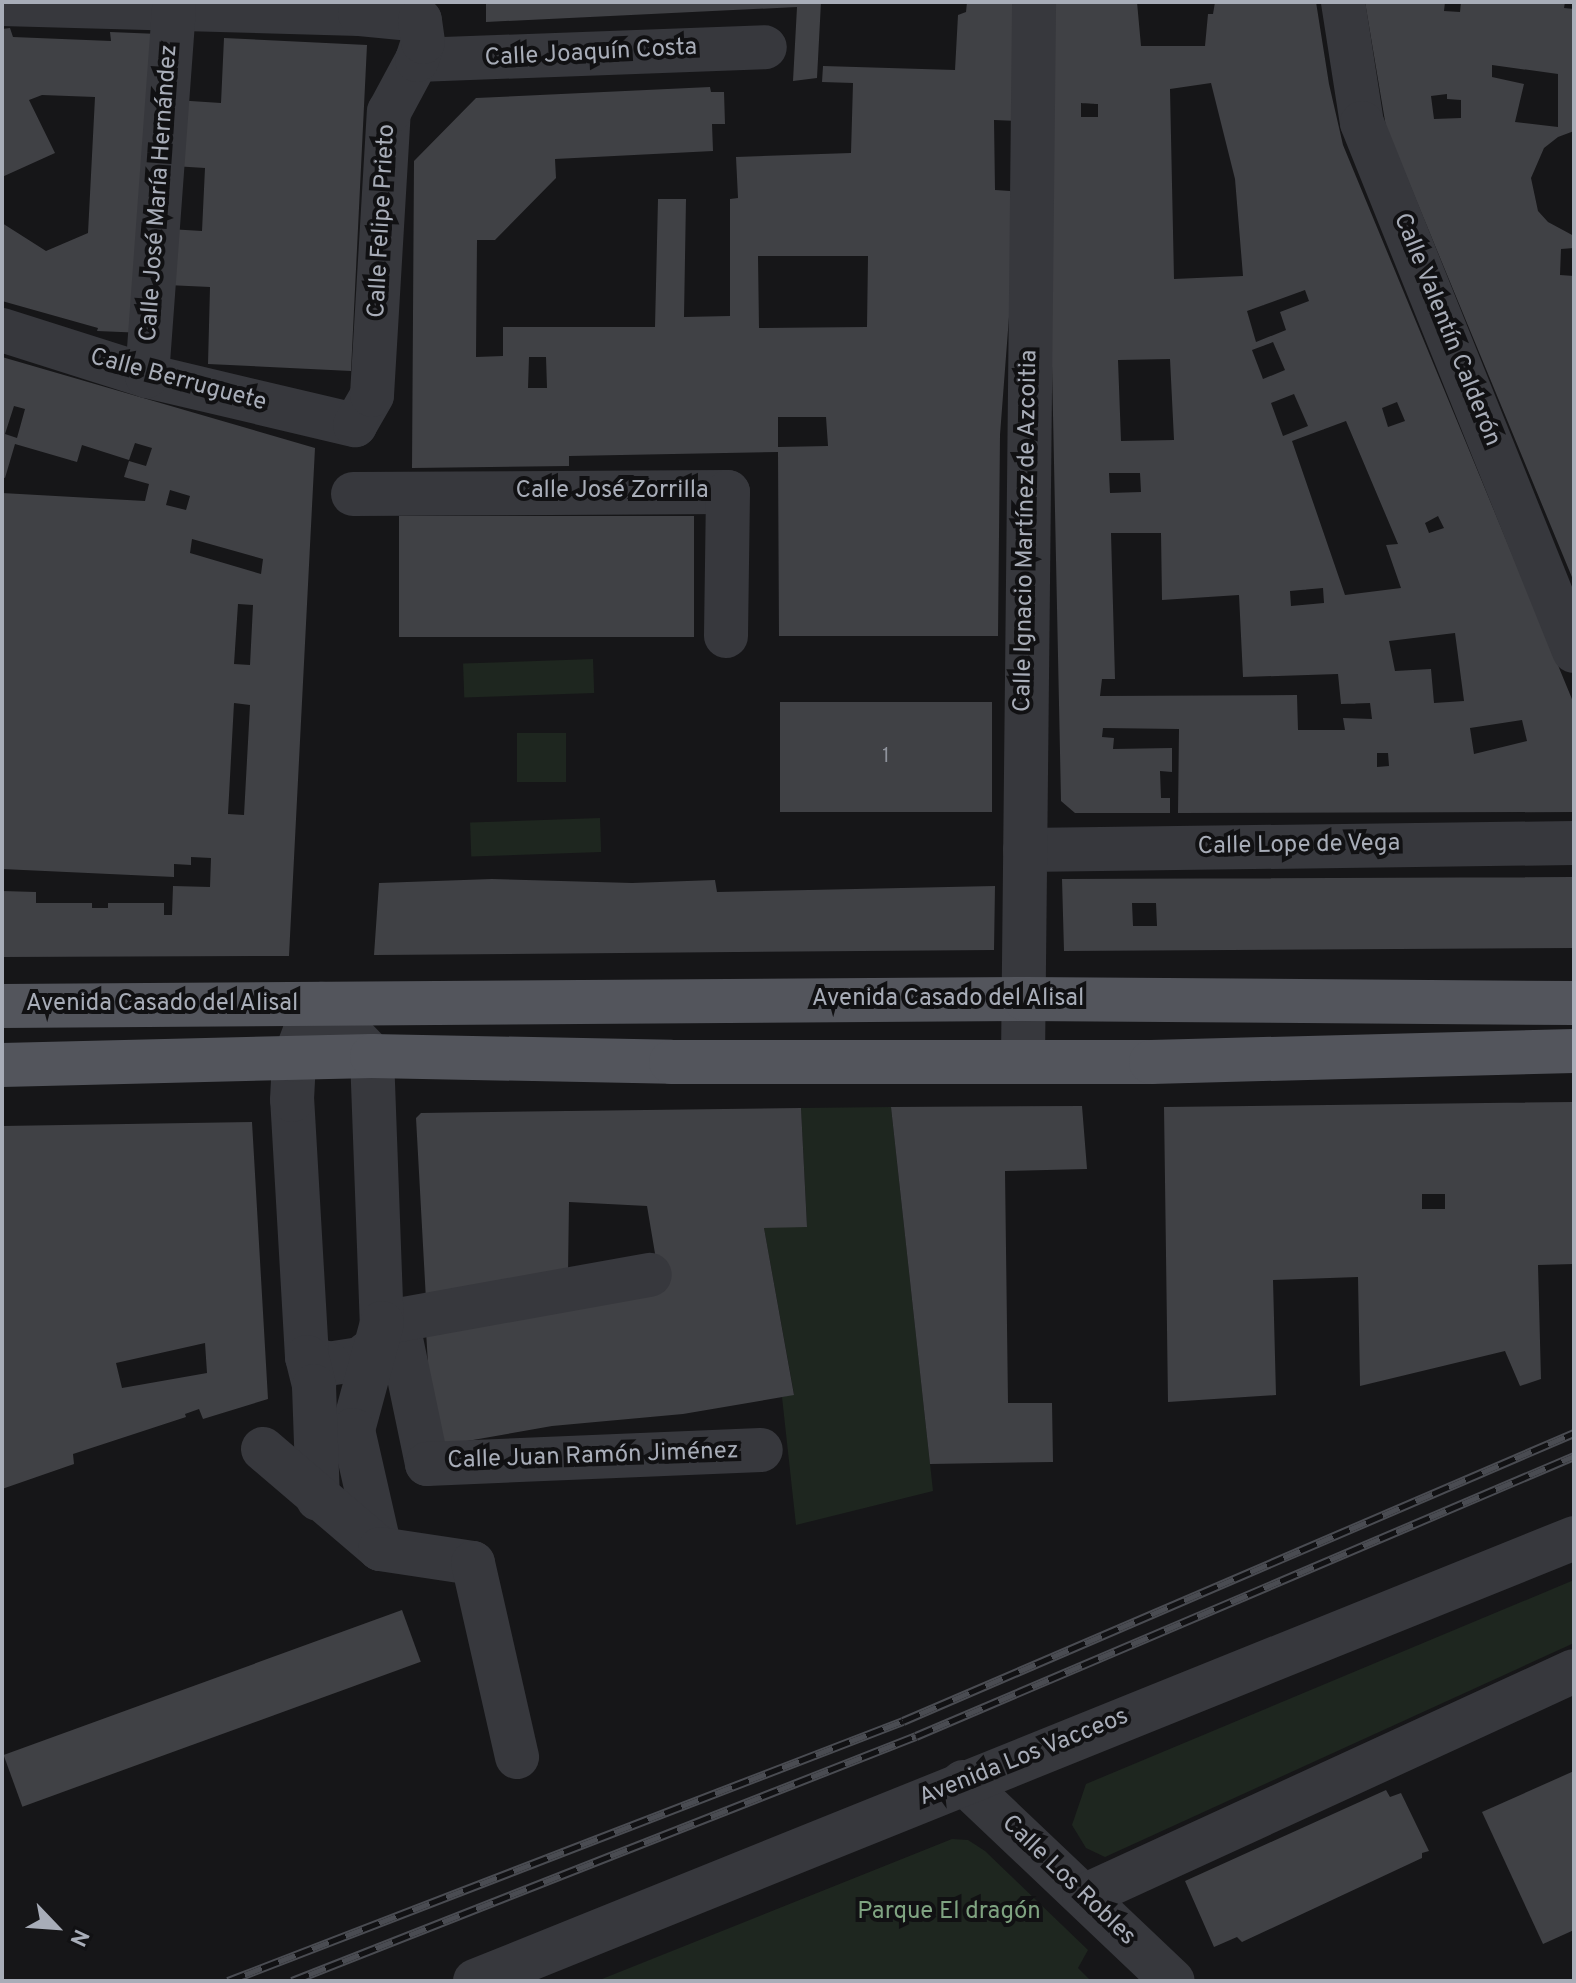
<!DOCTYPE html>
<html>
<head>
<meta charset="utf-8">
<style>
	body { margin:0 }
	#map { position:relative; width:1576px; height:1983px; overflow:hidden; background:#161618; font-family:Overpass,sans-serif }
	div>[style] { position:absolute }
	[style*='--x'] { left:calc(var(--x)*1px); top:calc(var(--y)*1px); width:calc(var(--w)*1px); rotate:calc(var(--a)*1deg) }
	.green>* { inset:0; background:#1e261f; transform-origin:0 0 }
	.building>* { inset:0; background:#404145; transform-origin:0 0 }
	.minor>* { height:44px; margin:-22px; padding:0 22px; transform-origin:22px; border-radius:22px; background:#37383d }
	.major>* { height:44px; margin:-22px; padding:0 22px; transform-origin:22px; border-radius:22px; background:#53555c }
	.rail>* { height:9px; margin-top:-4.5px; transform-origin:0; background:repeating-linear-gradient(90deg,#111113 0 18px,#4a4c52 0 36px); box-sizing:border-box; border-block:2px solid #4a4c52 }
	span { translate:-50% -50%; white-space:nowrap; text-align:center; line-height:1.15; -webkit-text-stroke:8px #111113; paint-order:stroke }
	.number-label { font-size:20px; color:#8e929b }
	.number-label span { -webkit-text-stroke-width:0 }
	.street-label { font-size:24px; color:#a8adb8 }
	.park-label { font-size:24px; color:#7fa381 }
	.frame { position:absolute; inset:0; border:4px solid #a8adb8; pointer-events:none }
	.north { position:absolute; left:16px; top:1887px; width:80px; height:80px; -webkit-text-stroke:6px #111113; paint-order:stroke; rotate:115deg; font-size:22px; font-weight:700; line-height:32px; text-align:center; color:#a8adb8 }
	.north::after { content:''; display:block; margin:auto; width:28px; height:36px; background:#a8adb8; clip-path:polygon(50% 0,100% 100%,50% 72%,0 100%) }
</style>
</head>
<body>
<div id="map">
	<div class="green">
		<i style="left:593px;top:659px;width:34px;height:130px;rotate:88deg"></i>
		<i style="left:517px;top:733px;width:49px;height:49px"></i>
		<i style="left:600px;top:818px;width:34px;height:130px;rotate:88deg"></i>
		<i style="clip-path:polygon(891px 1107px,933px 1491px,796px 1525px,782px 1397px,794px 1394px,764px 1228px,807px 1226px,801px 1108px)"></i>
		<i style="clip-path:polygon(1574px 1580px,1574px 1643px,1105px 1857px,1086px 1848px,1072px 1825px,1086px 1784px)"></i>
		<i style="clip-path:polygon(952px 1839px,968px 1840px,985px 1851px,1088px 1950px,1078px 1968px,1091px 1981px,597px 1981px)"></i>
	</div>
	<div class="building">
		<i style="clip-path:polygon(486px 2px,821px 2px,817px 78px,793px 81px,797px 7px,486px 22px)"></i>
		<i style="clip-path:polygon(evenodd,967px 2px,1020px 2px,1020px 121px,994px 120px,995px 190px,1010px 191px,1018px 199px,1000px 435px,998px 636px,779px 636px,778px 452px,569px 456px,569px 466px,412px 468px,414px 161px,476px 98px,710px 87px,711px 92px,724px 92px,725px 124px,712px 124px,713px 151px,555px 159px,556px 178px,495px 240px,477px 240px,476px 357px,503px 356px,503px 327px,655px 327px,658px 199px,686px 199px,684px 317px,730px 316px,730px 199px,738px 198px,736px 157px,851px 153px,853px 83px,822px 82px,823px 66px,955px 70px,958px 15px,966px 12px,967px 2px,758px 256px,868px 256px,867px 327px,759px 328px,758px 256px,967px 2px,529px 357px,546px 357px,547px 388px,528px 388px,529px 357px,967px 2px,778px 417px,826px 417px,828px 446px,778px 447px,778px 417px)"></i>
		<i style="clip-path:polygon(evenodd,1048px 2px,1137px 2px,1141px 46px,1205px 46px,1208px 14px,1213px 14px,1215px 2px,1316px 2px,1329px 84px,1343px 145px,1574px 704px,1574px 812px,1178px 813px,1179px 729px,1103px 728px,1102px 737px,1114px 738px,1113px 749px,1172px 748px,1172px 772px,1160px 771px,1161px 798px,1170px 798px,1170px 813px,1075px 813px,1061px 801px,1049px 221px,1048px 2px,1211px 83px,1235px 179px,1243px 276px,1174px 279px,1170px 89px,1211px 83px,1048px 2px,1081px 103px,1098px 104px,1098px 117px,1081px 117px,1081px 103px,1048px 2px,1305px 290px,1309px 301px,1280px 312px,1286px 330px,1256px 342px,1247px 311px,1305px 290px,1048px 2px,1273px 342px,1285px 370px,1263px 379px,1252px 350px,1273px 342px,1048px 2px,1170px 359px,1174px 440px,1121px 441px,1118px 360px,1170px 359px,1048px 2px,1294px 394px,1308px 426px,1283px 436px,1271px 403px,1294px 394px,1048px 2px,1397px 402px,1405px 421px,1388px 427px,1382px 408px,1397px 402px,1048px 2px,1346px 421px,1398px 544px,1386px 545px,1401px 588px,1345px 595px,1292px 441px,1346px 421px,1048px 2px,1109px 473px,1140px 473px,1141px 492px,1110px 493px,1109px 473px,1048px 2px,1438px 516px,1444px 528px,1429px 533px,1425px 523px,1438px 516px,1048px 2px,1111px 533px,1161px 533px,1162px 600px,1239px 595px,1243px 677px,1338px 674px,1341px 704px,1370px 703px,1372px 719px,1343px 718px,1345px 730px,1298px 730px,1297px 695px,1100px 696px,1102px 679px,1115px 679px,1111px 533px,1048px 2px,1323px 588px,1324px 603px,1291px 606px,1290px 591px,1323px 588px,1048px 2px,1455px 633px,1464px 701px,1434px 703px,1431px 669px,1395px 671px,1389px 641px,1455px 633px,1048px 2px,1522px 720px,1527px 741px,1474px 754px,1470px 728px,1522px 720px,1048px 2px,1377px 753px,1388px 753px,1389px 766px,1377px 767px,1377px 753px)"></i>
		<i style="clip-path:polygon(evenodd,1365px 2px,1445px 2px,1444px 11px,1460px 12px,1461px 2px,1565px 2px,1564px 8px,1574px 9px,1574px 131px,1558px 137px,1544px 148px,1531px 178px,1538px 211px,1548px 222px,1574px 236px,1574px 248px,1561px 249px,1560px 275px,1574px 276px,1574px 582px,1386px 127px,1365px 2px,1492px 65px,1558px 74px,1558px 127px,1515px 122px,1524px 84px,1492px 77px,1492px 65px,1365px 2px,1447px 94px,1447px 99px,1461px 100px,1461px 118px,1434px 119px,1431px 96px,1447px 94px)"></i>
		<i style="clip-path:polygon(10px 28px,13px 37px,111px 41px,110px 32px,159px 34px,145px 333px,97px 331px,98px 328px,2px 301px,2px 223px,46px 251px,88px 233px,95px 97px,42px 95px,29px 100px,55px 153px,2px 177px,2px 29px)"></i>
		<i style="clip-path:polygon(224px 38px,367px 45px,351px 371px,208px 364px,210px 287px,167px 285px,169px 229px,202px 231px,205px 168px,173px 166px,175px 100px,221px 103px)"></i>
		<i style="clip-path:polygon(evenodd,2px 357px,315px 448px,289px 956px,2px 957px,2px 891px,36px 892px,36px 903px,92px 903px,92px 908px,108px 908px,108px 903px,164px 903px,164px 915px,172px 915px,173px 886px,210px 887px,211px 858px,191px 857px,191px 865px,174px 864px,174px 877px,2px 869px,2px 493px,145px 501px,149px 484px,124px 477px,129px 461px,146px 466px,152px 448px,135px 443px,129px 460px,82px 445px,77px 462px,15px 444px,5px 478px,2px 477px,2px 357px,14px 406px,25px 409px,17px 438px,5px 434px,14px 406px,2px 357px,170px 490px,190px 496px,186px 510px,166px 505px,170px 490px,2px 357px,192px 539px,263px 559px,261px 574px,190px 553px,192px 539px,2px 357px,238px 604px,253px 605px,250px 665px,234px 664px,238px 604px,2px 357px,234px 703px,250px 705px,244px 815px,228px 814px,234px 703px)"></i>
		<i style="left:694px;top:516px;width:121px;height:295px;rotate:90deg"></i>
		<i style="left:992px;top:702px;width:110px;height:212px;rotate:90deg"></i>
		<i style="clip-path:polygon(evenodd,1574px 877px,1574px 948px,1064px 951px,1062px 879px,1574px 877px,1132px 903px,1156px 903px,1157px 926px,1133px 926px,1132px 903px)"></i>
		<i style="clip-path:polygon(492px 879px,632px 883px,715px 880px,717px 892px,995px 886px,994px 950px,374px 955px,379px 883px)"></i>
		<i style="clip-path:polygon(evenodd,1574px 1102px,1574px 1264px,1538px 1265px,1541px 1379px,1520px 1386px,1505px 1351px,1360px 1386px,1358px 1277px,1273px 1280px,1276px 1395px,1168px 1402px,1164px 1107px,1574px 1102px,1422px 1194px,1445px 1194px,1445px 1209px,1422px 1209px,1422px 1194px)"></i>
		<i style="clip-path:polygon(1082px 1106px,1087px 1169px,1005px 1171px,1008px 1403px,1052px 1403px,1053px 1462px,930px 1464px,891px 1107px)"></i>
		<i style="clip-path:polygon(801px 1108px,807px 1227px,764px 1228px,794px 1395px,683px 1414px,552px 1426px,433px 1447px,426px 1331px,661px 1289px,647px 1206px,569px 1202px,568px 1275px,426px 1300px,416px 1118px,421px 1113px)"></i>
		<i style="clip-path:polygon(evenodd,252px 1122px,268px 1399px,203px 1419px,199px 1409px,185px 1414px,186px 1417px,73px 1454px,74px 1464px,2px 1489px,2px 1126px,252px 1122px,205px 1343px,207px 1373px,122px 1388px,116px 1363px,205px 1343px)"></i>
		<i style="left:402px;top:1610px;width:55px;height:424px;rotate:70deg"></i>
		<i style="clip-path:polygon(1574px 1771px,1574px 1930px,1543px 1944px,1482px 1812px)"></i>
		<i style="clip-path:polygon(1386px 1790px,1390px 1797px,1401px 1793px,1429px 1851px,1422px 1853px,1422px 1858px,1242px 1942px,1237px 1937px,1214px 1947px,1185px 1881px)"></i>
	</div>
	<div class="minor">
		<i style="--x:1343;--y:2;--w:122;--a:81.1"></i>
		<i style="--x:1362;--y:123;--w:569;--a:68.12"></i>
		<i style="--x:2;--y:4;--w:358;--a:1.6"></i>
		<i style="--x:360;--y:14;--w:60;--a:5.7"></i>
		<i style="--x:417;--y:60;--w:348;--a:-2.1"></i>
		<i style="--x:2;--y:330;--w:152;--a:17.6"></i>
		<i style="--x:147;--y:376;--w:214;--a:13.3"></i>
		<i style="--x:355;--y:425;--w:34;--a:-60"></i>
		<i style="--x:372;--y:395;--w:284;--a:-86.6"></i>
		<i style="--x:389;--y:112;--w:59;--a:-61.7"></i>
		<i style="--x:417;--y:60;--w:19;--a:-72"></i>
		<i style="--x:423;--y:42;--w:22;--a:-98"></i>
		<i style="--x:147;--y:376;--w:368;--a:-85.8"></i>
		<i style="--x:353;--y:494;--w:375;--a:-0.3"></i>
		<i style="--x:728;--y:492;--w:144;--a:90.8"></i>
		<i style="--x:1025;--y:850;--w:549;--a:-0.73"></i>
		<i style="--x:1023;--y:1059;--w:1057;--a:-89.4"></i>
		<i style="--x:397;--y:1320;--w:147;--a:78.2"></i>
		<i style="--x:427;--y:1464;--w:334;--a:-2.4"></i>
		<i style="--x:382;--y:1323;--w:272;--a:-10.2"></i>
		<i style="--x:373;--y:1349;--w:16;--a:142"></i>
		<i style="--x:360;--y:1359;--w:31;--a:171"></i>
		<i style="--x:329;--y:1364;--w:23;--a:-162"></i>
		<i style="--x:307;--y:1357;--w:257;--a:-93.3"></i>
		<i style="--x:292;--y:1100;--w:40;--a:-87.1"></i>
		<i style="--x:294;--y:1060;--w:43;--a:-69.4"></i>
		<i style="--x:309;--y:1020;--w:21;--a:-51"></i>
		<i style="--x:322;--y:1004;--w:72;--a:46.1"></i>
		<i style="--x:372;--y:1056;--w:267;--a:87.9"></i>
		<i style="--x:382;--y:1323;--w:111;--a:105.2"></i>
		<i style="--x:353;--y:1430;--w:122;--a:77.2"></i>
		<i style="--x:307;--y:1357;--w:30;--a:76"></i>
		<i style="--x:314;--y:1386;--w:113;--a:88"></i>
		<i style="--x:263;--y:1449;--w:154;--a:40.5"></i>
		<i style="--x:380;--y:1549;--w:94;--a:8.6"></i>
		<i style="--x:473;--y:1563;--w:199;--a:77.2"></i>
		<i style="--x:963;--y:1782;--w:289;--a:43.5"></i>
		<i style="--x:1084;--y:1896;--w:539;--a:-24.66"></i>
		<i style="--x:475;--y:1981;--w:1185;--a:-21.95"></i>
	</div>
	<div class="major">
		<i style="--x:2;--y:1006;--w:1023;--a:-0.39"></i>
		<i style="--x:1025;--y:999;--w:549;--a:0.42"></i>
		<i style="--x:2;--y:1065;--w:370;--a:-1.4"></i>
		<i style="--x:372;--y:1056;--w:299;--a:1.1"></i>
		<i style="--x:671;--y:1062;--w:480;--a:0"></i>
		<i style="--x:1151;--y:1062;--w:423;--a:-1.5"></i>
	</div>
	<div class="rail">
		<i style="--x:228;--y:1981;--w:723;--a:-21.07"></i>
		<i style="--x:903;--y:1721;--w:730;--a:-23.23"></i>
		<i style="--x:292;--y:1981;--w:670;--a:-21.44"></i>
		<i style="--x:916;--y:1736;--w:715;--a:-23.05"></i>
	</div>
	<div class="number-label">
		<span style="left:886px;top:757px">1</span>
	</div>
	<div class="street-label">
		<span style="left:591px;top:54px;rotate:-3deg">Calle Joaquín Costa</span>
		<span style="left:160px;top:193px;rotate:-86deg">Calle José María Hernández</span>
		<span style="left:383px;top:221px;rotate:-87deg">Calle Felipe Prieto</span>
		<span style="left:1446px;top:330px;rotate:68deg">Calle Valentín Calderón</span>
		<span style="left:178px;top:381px;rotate:15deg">Calle Berruguete</span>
		<span style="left:612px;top:492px">Calle José Zorrilla</span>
		<span style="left:1027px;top:531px;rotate:-89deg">Calle Ignacio Martínez de Azcoitia</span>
		<span style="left:1299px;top:846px;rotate:-1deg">Calle Lope de Vega</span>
		<span style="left:948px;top:1000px">Avenida Casado del Alisal</span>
		<span style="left:162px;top:1005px">Avenida Casado del Alisal</span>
		<span style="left:593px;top:1457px;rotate:-2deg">Calle Juan Ramón Jiménez</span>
		<span style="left:1024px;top:1758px;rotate:-22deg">Avenida Los Vacceos</span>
		<span style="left:1068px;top:1881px;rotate:44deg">Calle Los Robles</span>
	</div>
	<div class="park-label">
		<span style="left:949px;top:1913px">Parque El dragón</span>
	</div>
	<div class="frame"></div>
	<div class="north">N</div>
</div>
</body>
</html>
